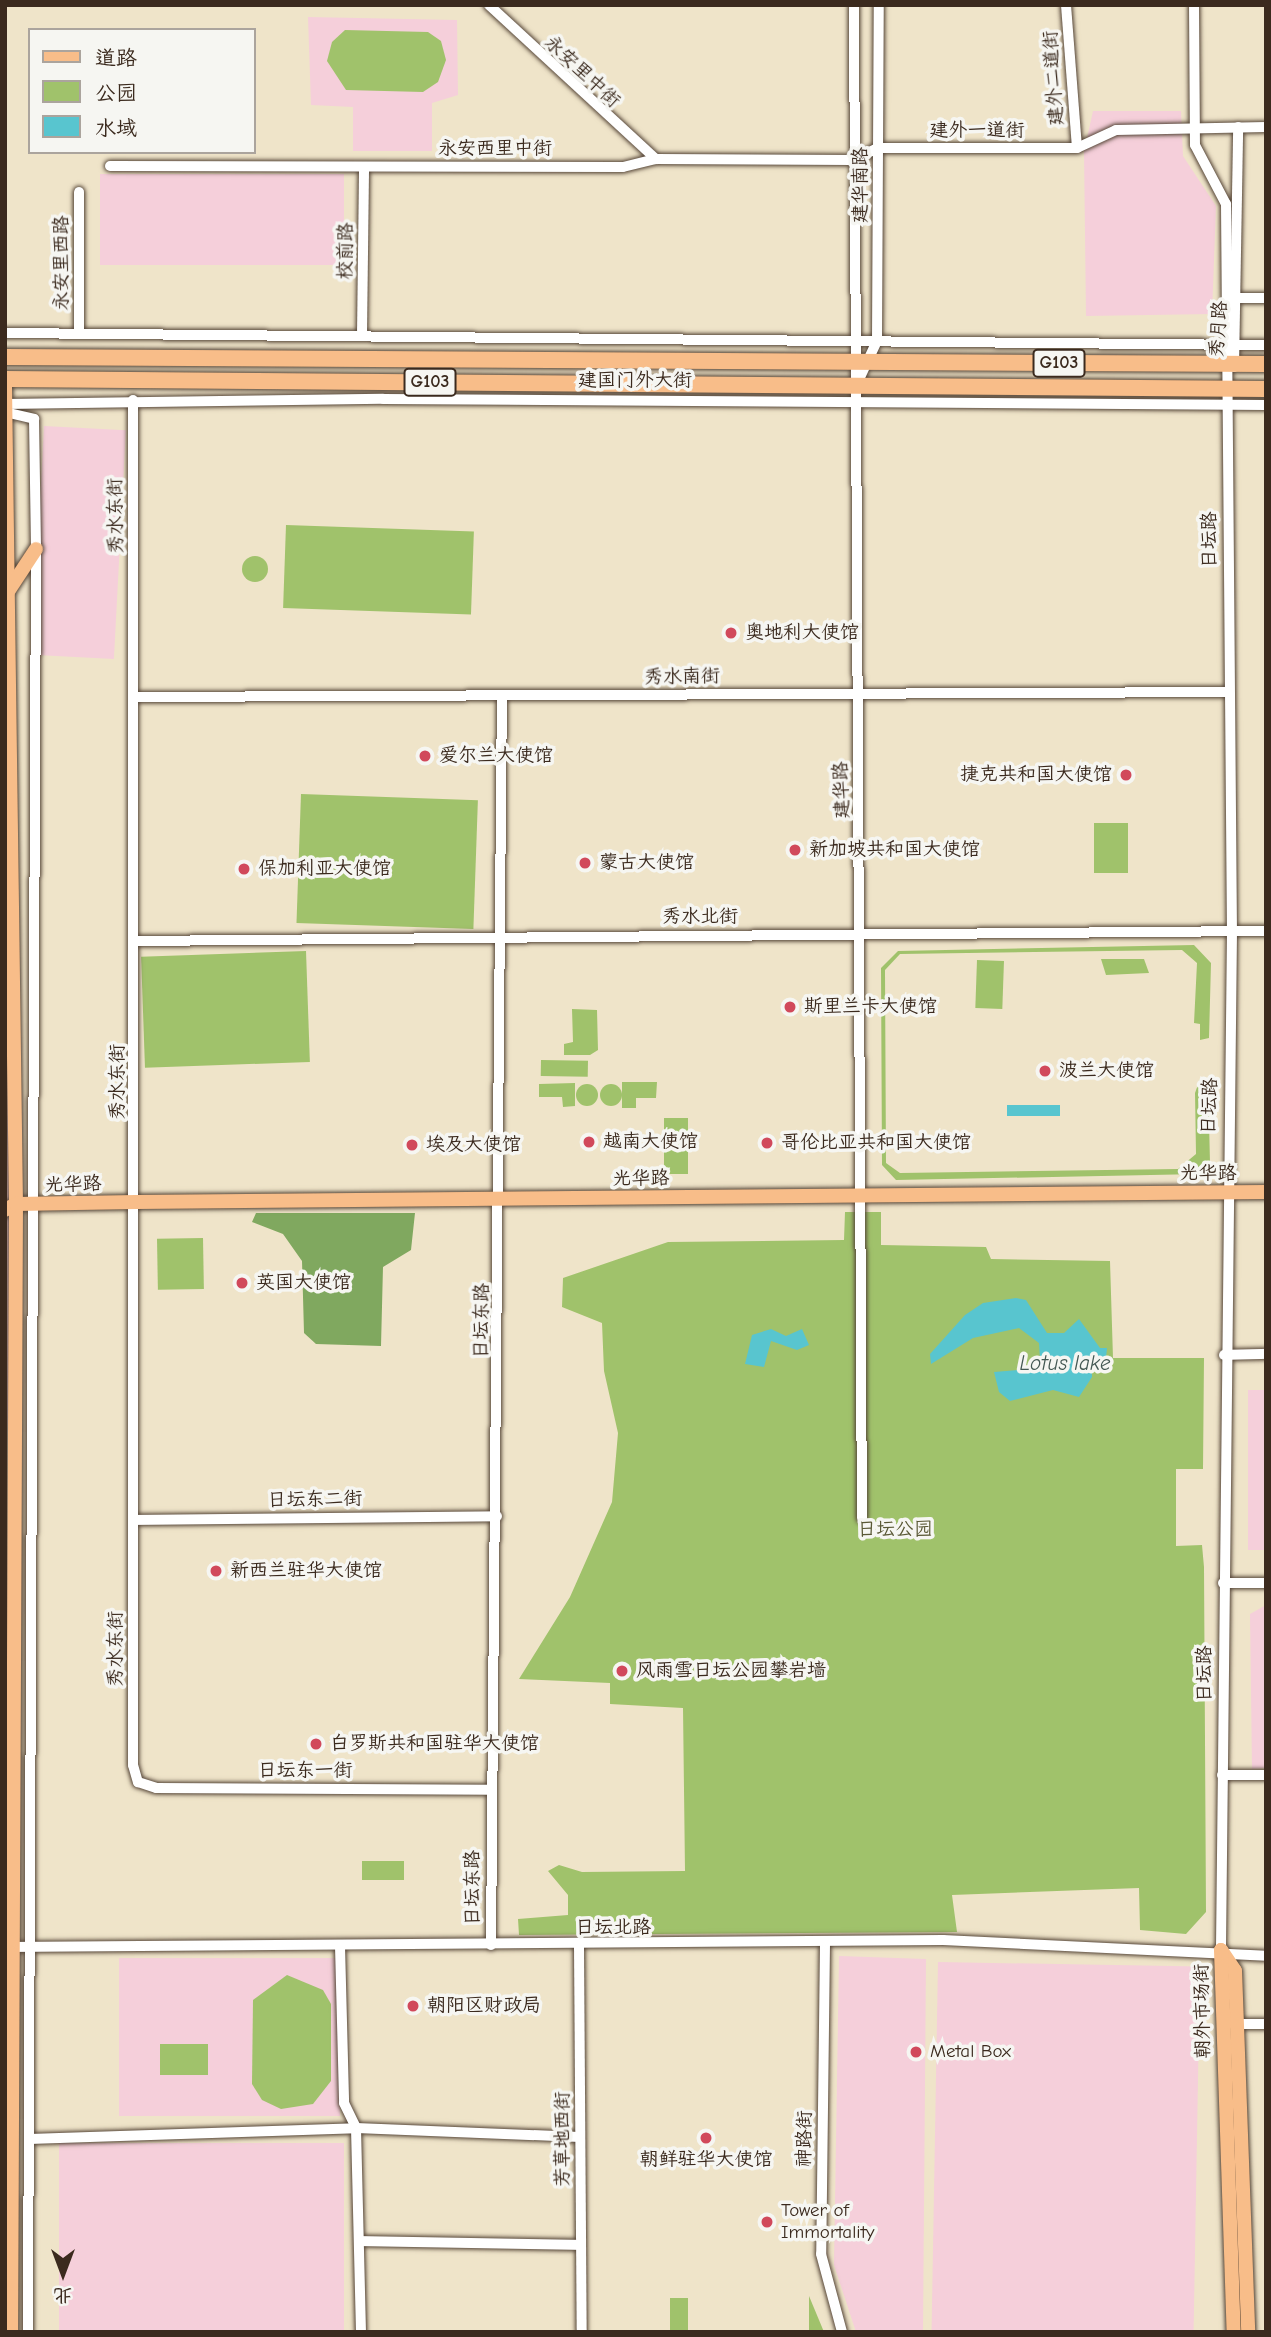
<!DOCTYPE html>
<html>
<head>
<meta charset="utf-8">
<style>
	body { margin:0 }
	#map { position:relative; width:1271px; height:2337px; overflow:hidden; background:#efe4c9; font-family:"Comic Neue","LXGW WenKai TC",sans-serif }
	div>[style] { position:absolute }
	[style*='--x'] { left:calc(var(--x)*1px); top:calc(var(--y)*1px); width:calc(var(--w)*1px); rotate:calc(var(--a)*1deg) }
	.built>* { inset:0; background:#f5cfda; transform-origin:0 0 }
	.green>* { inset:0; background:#a0c26b; transform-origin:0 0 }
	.round { border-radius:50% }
	.forest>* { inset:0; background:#80a85f }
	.water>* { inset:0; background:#58c5cf; transform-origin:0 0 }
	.roads { filter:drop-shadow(0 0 2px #564638) drop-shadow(0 0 2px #564638) }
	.minor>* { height:10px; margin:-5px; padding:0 5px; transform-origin:5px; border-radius:5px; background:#fff }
	.major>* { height:14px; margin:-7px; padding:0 7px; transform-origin:7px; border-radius:7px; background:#f8bd89 }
	.highway>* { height:16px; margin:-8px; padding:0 8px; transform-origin:8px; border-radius:8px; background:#f8bd89 }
	.dots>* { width:19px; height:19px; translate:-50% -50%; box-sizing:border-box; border:4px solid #f6f6f2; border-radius:50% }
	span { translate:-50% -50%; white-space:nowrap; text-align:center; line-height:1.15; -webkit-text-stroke:7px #f6f6f2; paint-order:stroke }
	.shield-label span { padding:2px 5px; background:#f6f6f2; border:2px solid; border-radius:5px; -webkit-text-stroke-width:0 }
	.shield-label { font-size:18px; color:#3b2a1e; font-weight:700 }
	.street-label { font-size:19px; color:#3b2a1e }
	.poi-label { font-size:19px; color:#3b2a1e }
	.left { translate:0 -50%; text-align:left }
	.right { translate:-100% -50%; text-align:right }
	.park-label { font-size:19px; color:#595835 }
	.water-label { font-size:21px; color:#445853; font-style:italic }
	.frame { position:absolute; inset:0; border:7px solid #3b2a1e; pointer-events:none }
	.legend { position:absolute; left:28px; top:28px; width:228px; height:126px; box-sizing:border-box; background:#f6f6f2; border:2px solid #aba49d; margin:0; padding:9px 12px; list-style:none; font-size:21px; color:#3b2a1e }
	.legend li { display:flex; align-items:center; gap:14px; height:35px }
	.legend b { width:35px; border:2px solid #aba49d }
	.north { position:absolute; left:28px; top:2239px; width:70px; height:70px; -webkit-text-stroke:5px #f6f6f2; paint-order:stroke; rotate:180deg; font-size:19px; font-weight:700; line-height:28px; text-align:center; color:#3b2a1e }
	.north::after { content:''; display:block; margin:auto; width:24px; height:32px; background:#3b2a1e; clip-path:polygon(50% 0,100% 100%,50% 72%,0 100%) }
</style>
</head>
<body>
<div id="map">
	<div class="built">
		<i style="clip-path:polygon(308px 17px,457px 20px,458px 95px,432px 103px,432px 151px,353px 151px,353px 107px,311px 105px)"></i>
		<i style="clip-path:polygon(1093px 111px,1181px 111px,1183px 156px,1216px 206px,1212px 314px,1086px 316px,1084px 152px)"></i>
		<i style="left:100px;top:174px;width:244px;height:91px"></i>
		<i style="left:44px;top:426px;width:82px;height:229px;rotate:3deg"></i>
		<i style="clip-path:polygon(5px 624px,16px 1204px,5px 1490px)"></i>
		<i style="left:1266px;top:1390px;width:160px;height:18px;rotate:90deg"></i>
		<i style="clip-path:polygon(1266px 1605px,1266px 1768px,1252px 1769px,1250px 1614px)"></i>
		<i style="clip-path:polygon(839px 1956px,926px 1959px,923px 2332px,856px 2332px,834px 2265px)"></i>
		<i style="left:119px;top:1958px;width:221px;height:158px"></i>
		<i style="left:938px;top:1962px;width:262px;height:370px;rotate:1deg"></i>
		<i style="left:344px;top:2143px;width:189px;height:285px;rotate:90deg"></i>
	</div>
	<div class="green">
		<i style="clip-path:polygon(345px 30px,428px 32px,441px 41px,446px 60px,438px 82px,423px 92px,346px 90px,327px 61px,332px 42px)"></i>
		<i style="left:286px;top:525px;width:188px;height:83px;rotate:2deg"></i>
		<i class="round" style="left:242px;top:556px;width:26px;height:26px"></i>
		<i style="left:301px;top:794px;width:177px;height:129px;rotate:2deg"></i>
		<i style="left:1094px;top:823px;width:34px;height:50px"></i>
		<i style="clip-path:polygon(1194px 945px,1211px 963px,1209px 1038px,1200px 1040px,1200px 1024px,1194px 1023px,1197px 963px,1182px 950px,900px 954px,885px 970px,886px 1163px,900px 1173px,1178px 1169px,1196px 1154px,1195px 1093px,1200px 1079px,1208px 1079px,1210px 1163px,1200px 1174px,896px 1180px,882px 1165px,881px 968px,898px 951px)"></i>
		<i style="left:306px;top:951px;width:111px;height:165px;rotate:88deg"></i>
		<i style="clip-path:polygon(1101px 959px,1144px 959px,1149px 973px,1106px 975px)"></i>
		<i style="left:977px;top:960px;width:27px;height:48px;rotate:2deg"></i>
		<i style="clip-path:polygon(572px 1009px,597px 1010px,598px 1050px,590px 1055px,564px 1055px,564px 1044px,573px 1042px)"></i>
		<i style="left:541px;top:1060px;width:47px;height:16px;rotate:1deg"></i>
		<i style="clip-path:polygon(622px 1082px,657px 1082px,656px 1098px,636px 1098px,636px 1108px,622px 1108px)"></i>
		<i style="clip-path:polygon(575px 1083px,575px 1106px,563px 1107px,562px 1097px,539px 1097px,539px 1084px)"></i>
		<i class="round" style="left:576px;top:1084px;width:22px;height:22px"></i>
		<i class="round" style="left:600px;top:1084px;width:22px;height:22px"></i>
		<i style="left:664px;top:1118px;width:24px;height:56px"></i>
		<i style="clip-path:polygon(845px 1212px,881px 1212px,881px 1245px,986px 1247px,991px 1259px,1110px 1261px,1113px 1358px,1204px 1358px,1203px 1469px,1176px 1469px,1176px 1546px,1202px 1545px,1204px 1567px,1206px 1912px,1186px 1934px,1140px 1930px,1139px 1888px,952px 1895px,957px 1932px,519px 1935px,518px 1919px,568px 1915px,568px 1895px,548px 1871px,559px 1865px,582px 1872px,685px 1871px,683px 1708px,610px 1704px,610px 1683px,519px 1679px,570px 1597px,612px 1502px,618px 1433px,604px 1371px,602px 1323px,562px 1307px,563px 1278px,668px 1242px,844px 1240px)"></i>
		<i style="left:203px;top:1238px;width:51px;height:46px;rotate:89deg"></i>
		<i style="left:362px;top:1861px;width:42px;height:19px"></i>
		<i style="clip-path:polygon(287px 1975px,323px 1990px,331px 2004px,331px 2081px,313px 2104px,281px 2109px,262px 2100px,252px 2084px,253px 2000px)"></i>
		<i style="left:160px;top:2044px;width:48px;height:31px"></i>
		<i style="clip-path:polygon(809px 2296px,824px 2332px,809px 2332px)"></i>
		<i style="left:670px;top:2298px;width:18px;height:34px"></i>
	</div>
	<div class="forest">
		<i style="clip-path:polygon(256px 1213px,415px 1213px,411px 1250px,383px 1267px,381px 1346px,316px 1344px,304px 1333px,302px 1261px,283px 1234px,252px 1222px)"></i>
	</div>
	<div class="water">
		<i style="left:1007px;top:1105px;width:53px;height:11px"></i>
		<i style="clip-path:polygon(1016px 1298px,1026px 1300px,1047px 1333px,1064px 1333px,1079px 1319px,1100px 1348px,1107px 1348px,1106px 1358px,1091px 1355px,1092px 1377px,1079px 1397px,1053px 1390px,1010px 1401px,999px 1392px,994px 1372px,1030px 1369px,1040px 1359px,1039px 1343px,1019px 1328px,973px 1338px,931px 1364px,930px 1354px,965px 1315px,983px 1303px)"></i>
		<i style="clip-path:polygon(771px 1329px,786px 1336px,802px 1329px,809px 1345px,797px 1350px,771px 1341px,764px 1367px,745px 1364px,752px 1335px)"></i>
	</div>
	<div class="roads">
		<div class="minor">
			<i style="--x:489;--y:5;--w:227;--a:42.7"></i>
			<i style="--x:854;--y:5;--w:1513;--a:89.7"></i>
			<i style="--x:1066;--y:5;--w:143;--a:85.6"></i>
			<i style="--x:1194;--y:5;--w:140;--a:89.6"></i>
			<i style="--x:1195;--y:145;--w:67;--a:62.3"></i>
			<i style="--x:1226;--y:204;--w:727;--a:89.53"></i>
			<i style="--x:1232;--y:931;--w:1019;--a:90.62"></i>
			<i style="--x:110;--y:166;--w:513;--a:0.11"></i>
			<i style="--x:623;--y:167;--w:34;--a:-14"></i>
			<i style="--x:656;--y:159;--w:197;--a:0.3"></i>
			<i style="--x:853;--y:160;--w:28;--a:-26"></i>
			<i style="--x:878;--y:148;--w:199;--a:0"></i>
			<i style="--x:1077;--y:148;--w:43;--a:-24.8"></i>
			<i style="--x:1116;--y:130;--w:150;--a:-1.1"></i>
			<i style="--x:79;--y:192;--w:141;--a:90"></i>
			<i style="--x:1239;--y:298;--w:27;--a:0"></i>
			<i style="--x:5;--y:333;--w:1261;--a:0.55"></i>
			<i style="--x:362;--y:335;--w:168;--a:-89.3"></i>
			<i style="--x:1234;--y:367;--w:240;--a:-89"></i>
			<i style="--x:856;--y:386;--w:50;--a:-65"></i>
			<i style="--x:877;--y:341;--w:336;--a:-89.7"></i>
			<i style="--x:133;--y:400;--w:1365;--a:90"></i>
			<i style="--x:133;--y:1765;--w:18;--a:74"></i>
			<i style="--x:138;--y:1782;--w:19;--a:18"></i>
			<i style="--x:156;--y:1788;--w:335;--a:0.3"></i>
			<i style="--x:5;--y:404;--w:378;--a:-0.8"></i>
			<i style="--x:383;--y:399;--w:883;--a:0.39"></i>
			<i style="--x:9;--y:413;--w:26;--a:13"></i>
			<i style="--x:34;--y:419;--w:130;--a:89.1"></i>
			<i style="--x:36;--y:549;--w:1783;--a:90.26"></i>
			<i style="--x:136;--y:697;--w:1093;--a:-0.26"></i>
			<i style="--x:135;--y:941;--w:1131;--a:-0.51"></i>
			<i style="--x:1224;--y:1355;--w:42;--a:-1.4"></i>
			<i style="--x:134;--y:1520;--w:363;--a:-0.6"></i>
			<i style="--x:1223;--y:1583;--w:43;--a:0"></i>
			<i style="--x:1222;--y:1775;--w:44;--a:0"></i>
			<i style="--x:825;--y:1944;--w:310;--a:90.7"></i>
			<i style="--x:821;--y:2254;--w:81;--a:74.9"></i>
			<i style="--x:491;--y:1945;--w:1248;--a:-89.5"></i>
			<i style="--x:340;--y:1946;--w:157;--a:88.5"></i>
			<i style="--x:344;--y:2103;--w:28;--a:64"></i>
			<i style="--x:356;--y:2128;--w:204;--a:88.6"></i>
			<i style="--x:579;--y:1946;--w:386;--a:89.6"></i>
			<i style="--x:5;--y:1947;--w:938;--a:-0.43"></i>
			<i style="--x:943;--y:1940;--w:323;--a:2.8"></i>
			<i style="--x:1234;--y:2024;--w:32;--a:0"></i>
			<i style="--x:29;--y:2139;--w:327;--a:-1.9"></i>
			<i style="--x:356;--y:2128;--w:224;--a:2.3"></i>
			<i style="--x:361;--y:2241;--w:220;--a:1"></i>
		</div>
		<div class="major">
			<i style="--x:5;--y:386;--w:818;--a:89.23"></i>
			<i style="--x:16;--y:1204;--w:1128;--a:90.25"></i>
			<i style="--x:9;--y:590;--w:49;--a:-56.6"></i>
			<i style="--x:5;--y:1210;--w:13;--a:-29"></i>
			<i style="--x:16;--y:1204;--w:120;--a:-1"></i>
			<i style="--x:136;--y:1202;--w:1130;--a:-0.51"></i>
			<i style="--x:1221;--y:1950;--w:25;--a:56"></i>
			<i style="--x:1235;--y:1971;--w:361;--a:87.9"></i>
			<i style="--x:1221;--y:1950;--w:382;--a:88.1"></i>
		</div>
		<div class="highway">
			<i style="--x:5;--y:357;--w:1261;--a:0.32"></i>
			<i style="--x:5;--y:379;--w:1261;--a:0.45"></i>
		</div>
	</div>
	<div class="dots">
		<i style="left:731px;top:633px;background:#d1495b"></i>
		<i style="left:425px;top:756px;background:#d1495b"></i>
		<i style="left:1126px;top:775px;background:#d1495b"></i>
		<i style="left:795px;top:850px;background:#d1495b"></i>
		<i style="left:585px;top:863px;background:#d1495b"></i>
		<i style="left:244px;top:869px;background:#d1495b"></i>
		<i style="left:790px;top:1007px;background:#d1495b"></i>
		<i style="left:1045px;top:1071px;background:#d1495b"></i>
		<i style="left:589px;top:1142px;background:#d1495b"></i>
		<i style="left:767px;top:1143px;background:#d1495b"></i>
		<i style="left:412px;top:1145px;background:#d1495b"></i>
		<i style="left:242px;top:1283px;background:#d1495b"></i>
		<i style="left:216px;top:1571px;background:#d1495b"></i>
		<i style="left:622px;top:1671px;background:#d1495b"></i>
		<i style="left:316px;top:1744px;background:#d1495b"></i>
		<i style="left:413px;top:2006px;background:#d1495b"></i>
		<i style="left:916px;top:2052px;background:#d1495b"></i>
		<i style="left:706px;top:2138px;background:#d1495b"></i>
		<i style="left:767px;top:2222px;background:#d1495b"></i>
	</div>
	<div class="shield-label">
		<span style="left:1059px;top:363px">G103</span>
		<span style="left:430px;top:382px">G103</span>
	</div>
	<div class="street-label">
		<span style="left:582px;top:72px;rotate:43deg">永安里中街</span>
		<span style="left:1054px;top:78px;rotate:-94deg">建外二道街</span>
		<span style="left:977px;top:131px">建外一道街</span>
		<span style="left:495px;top:149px">永安西里中街</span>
		<span style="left:861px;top:185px;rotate:-90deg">建华南路</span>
		<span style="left:346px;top:251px;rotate:-89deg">校前路</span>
		<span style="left:62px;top:263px;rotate:-90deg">永安里西路</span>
		<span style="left:1219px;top:329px;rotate:-86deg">秀月路</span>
		<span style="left:635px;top:381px">建国门外大街</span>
		<span style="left:116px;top:516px;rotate:-91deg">秀水东街</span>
		<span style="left:1210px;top:540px;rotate:-90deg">日坛路</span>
		<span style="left:682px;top:677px;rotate:-1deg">秀水南街</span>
		<span style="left:842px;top:790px;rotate:-92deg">建华路</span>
		<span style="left:700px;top:917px">秀水北街</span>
		<span style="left:118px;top:1082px;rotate:-90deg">秀水东街</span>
		<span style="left:1210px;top:1106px;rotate:-88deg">日坛路</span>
		<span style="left:1208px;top:1174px">光华路</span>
		<span style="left:641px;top:1179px;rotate:-1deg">光华路</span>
		<span style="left:73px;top:1185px;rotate:-2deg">光华路</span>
		<span style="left:482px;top:1321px;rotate:-89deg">日坛东路</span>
		<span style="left:315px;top:1500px;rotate:-1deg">日坛东二街</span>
		<span style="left:116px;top:1649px;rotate:-90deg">秀水东街</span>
		<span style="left:1205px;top:1674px;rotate:-90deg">日坛路</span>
		<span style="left:305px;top:1771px">日坛东一街</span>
		<span style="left:473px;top:1888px;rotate:-90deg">日坛东路</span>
		<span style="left:613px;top:1928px">日坛北路</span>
		<span style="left:1203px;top:2011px;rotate:-91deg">朝外市场街</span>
		<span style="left:563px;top:2139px;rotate:-90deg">芳草地西街</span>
		<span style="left:805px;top:2139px;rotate:-89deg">神路街</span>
	</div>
	<div class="poi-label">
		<span class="left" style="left:745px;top:633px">奥地利大使馆</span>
		<span class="left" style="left:439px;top:756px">爱尔兰大使馆</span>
		<span class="right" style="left:1112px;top:775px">捷克共和国大使馆</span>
		<span class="left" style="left:809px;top:850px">新加坡共和国大使馆</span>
		<span class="left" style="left:599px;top:863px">蒙古大使馆</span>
		<span class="left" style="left:258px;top:869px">保加利亚大使馆</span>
		<span class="left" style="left:804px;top:1007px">斯里兰卡大使馆</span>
		<span class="left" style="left:1059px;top:1071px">波兰大使馆</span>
		<span class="left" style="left:603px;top:1142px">越南大使馆</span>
		<span class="left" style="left:781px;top:1143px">哥伦比亚共和国大使馆</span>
		<span class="left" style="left:426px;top:1145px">埃及大使馆</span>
		<span class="left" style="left:256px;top:1283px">英国大使馆</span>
		<span class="left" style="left:230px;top:1571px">新西兰驻华大使馆</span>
		<span class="left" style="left:636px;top:1671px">风雨雪日坛公园攀岩墙</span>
		<span class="left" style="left:330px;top:1744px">白罗斯共和国驻华大使馆</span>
		<span class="left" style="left:427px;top:2006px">朝阳区财政局</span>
		<span class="left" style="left:930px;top:2052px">Metal Box</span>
		<span style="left:706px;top:2160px">朝鲜驻华大使馆</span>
		<span class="left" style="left:781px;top:2222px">Tower of<br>Immortality</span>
	</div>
	<div class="park-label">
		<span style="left:895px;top:1530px">日坛公园</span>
	</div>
	<div class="water-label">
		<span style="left:1065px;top:1363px">Lotus lake</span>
	</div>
	<div class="frame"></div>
	<ul class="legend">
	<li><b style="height:9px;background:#f8bd89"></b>道路</li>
	<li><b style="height:19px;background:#a0c26b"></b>公园</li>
	<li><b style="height:19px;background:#58c5cf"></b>水域</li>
	</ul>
	<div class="north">北</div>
</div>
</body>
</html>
